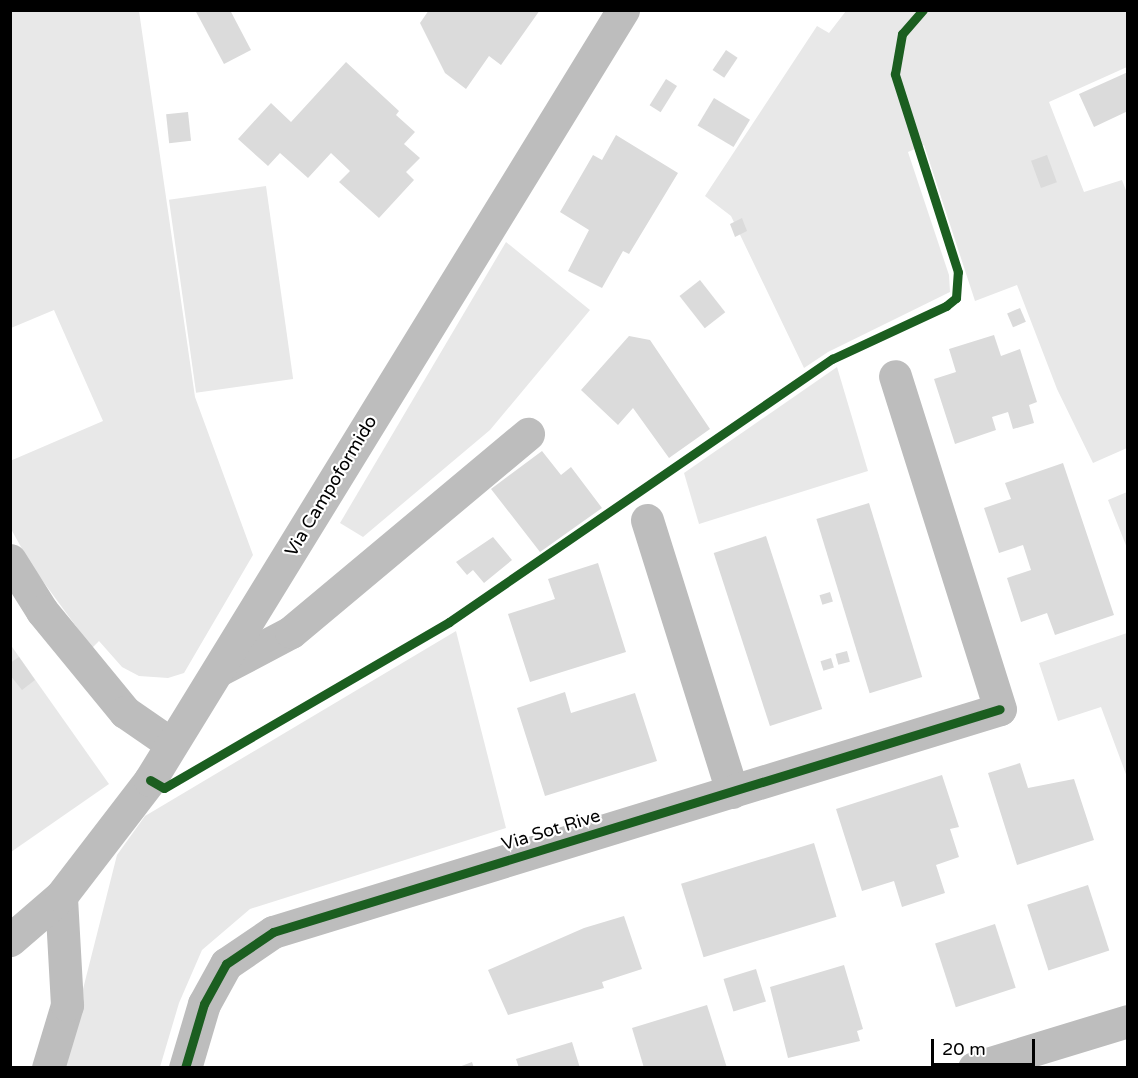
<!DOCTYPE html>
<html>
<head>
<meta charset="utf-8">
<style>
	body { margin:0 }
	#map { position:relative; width:1138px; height:1078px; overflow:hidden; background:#fff; font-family:"Varela Round",sans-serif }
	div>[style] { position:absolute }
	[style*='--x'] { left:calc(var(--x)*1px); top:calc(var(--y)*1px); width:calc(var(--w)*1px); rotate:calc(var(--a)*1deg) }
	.green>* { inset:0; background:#e8e8e8; transform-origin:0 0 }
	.building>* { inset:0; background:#dbdbdb; transform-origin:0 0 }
	.minor>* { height:33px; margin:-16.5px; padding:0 16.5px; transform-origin:16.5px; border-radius:16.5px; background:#bdbdbd }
	.major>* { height:33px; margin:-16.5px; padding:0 16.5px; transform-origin:16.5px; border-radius:16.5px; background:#bdbdbd }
	.cycleway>* { height:9px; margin:-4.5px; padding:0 4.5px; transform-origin:4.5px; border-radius:4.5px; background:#1b5e20 }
	span { translate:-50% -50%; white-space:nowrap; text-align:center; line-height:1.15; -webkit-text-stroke:4.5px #fff; paint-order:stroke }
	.street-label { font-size:18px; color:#000 }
	.frame { position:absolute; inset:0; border:12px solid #000; pointer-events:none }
	.scale { position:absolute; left:931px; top:1039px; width:104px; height:27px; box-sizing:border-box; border:3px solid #000; border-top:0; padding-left:8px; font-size:18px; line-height:21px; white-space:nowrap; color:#000; -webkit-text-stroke:4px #fff; paint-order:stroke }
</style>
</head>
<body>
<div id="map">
	<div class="green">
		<i style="clip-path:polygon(11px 11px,139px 11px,195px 397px,253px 555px,184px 673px,168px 678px,139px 676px,122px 667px,99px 641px,92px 648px,31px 565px,11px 529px,10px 461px,103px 421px,54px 310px,11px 328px)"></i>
		<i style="clip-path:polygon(846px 11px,1127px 11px,1127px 67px,1049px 102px,1084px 192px,1122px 180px,1127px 193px,1127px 448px,1093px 463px,1057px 389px,1017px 285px,975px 301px,924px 145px,908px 152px,949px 275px,950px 292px,828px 352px,804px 368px,731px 216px,705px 196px,817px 26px,829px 33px)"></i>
		<i style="left:266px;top:186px;width:195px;height:98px;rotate:82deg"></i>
		<i style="clip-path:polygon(506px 242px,590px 310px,490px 430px,363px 537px,340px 523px)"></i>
		<i style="clip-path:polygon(837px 367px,868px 471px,699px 524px,684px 473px)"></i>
		<i style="clip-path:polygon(1127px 492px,1127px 548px,1108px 500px)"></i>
		<i style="clip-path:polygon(456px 631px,506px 828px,250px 909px,202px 950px,179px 1003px,160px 1067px,63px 1068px,117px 855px,145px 816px)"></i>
		<i style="clip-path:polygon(1127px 633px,1128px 633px,1127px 777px,1101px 707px,1058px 721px,1039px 663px)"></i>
		<i style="clip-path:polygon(10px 644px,109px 784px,11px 852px,10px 852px)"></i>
	</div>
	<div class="building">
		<i style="clip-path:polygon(195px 10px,230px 10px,251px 50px,224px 64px)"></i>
		<i style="clip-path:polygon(429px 10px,540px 10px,501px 65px,489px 56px,466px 89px,445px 73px,420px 23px)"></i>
		<i style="left:726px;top:50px;width:14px;height:24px;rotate:34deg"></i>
		<i style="clip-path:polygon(346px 62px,399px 111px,396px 115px,415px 132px,404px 144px,420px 158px,406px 172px,414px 180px,379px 218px,339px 182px,350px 171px,331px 153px,308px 178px,280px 153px,268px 166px,238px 139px,271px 103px,291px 122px)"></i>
		<i style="clip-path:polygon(1128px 72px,1128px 111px,1094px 127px,1079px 94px)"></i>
		<i style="left:666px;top:79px;width:13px;height:31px;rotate:32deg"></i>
		<i style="left:714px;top:98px;width:42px;height:32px;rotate:31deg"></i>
		<i style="left:188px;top:112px;width:29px;height:22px;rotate:84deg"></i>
		<i style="clip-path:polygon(616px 135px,678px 173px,629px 254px,623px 251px,602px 288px,568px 271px,589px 230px,560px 212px,593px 155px,602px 160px)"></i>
		<i style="left:1047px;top:155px;width:29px;height:17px;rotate:70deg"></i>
		<i style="clip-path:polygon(742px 218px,747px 231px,735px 237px,730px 224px)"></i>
		<i style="left:700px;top:280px;width:41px;height:26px;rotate:52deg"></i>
		<i style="left:1020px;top:308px;width:15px;height:14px;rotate:67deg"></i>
		<i style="clip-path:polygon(994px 335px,1001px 356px,1020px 349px,1037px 402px,1029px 405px,1034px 423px,1013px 429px,1008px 412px,992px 417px,996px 430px,955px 444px,934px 379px,956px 372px,949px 349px)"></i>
		<i style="clip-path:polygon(629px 336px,650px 340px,710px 429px,669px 458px,633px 408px,618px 425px,581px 390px)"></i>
		<i style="clip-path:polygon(542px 451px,561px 475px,571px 467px,602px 508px,540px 552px,491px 489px)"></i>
		<i style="clip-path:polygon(1063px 463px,1114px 615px,1055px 635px,1047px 613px,1021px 622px,1007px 578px,1031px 570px,1023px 545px,999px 553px,984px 508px,1011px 499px,1005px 483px)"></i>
		<i style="left:869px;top:503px;width:182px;height:55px;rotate:73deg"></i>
		<i style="left:766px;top:536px;width:182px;height:55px;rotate:72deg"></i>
		<i style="clip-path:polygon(493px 537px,512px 560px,484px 583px,473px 570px,467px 575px,456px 562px)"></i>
		<i style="clip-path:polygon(598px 563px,626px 652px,530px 682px,508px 614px,555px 599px,548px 579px)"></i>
		<i style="left:830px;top:592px;width:10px;height:11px;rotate:73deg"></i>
		<i style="left:847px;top:651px;width:11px;height:12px;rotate:75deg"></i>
		<i style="clip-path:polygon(19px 657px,35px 680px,22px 690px,10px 675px,10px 663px)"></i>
		<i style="left:831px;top:658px;width:10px;height:11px;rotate:73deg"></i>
		<i style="clip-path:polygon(565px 692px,571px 713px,635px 693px,657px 761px,545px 796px,517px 708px)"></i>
		<i style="clip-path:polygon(1020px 763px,1028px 788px,1074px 779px,1094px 840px,1017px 865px,988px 773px)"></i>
		<i style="clip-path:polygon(942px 775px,959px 827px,950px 829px,959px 857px,936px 865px,945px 893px,902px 907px,894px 881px,862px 891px,836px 809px)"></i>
		<i style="left:814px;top:843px;width:77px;height:139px;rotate:73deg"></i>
		<i style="left:1088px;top:885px;width:69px;height:64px;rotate:72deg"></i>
		<i style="clip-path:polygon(624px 916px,642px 969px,602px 982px,604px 988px,508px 1015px,488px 970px,584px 928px)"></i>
		<i style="left:995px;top:924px;width:67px;height:63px;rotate:72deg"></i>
		<i style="clip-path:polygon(844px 965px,863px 1029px,857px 1031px,860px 1041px,788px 1058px,770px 987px)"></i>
		<i style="left:756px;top:969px;width:34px;height:34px;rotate:73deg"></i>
		<i style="clip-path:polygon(707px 1005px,727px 1068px,644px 1068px,632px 1028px)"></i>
		<i style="clip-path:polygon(572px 1042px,580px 1068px,519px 1068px,516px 1059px)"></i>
		<i style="clip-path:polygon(472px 1062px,474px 1068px,459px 1068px,459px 1067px)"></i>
	</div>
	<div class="minor">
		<i style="--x:647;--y:520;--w:285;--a:72.6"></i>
		<i style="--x:10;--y:560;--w:60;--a:57.9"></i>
		<i style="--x:42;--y:611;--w:131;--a:50.6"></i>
		<i style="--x:125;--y:712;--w:55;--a:34.6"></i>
		<i style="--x:219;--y:670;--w:81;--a:-27.8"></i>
		<i style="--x:291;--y:632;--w:309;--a:-39.9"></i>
		<i style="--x:48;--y:1068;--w:66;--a:-73.2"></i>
		<i style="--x:67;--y:1005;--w:109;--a:-93.2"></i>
		<i style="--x:185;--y:1068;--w:67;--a:-73.5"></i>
		<i style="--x:204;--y:1004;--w:46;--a:-61.2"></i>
		<i style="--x:226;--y:964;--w:57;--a:-34.2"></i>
		<i style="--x:273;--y:932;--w:760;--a:-17.05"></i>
		<i style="--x:1000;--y:709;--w:349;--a:-107.5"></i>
		<i style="--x:974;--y:1068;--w:161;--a:-17"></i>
	</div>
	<div class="major">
		<i style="--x:10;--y:940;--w:67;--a:-40.8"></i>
		<i style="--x:61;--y:896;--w:146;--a:-52.5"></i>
		<i style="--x:150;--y:780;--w:904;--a:-58.44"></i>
	</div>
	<div class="cycleway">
		<i style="--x:150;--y:780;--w:16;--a:30"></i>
		<i style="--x:164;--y:788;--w:330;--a:-30.2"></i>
		<i style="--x:449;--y:622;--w:465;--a:-34.5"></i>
		<i style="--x:832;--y:359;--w:126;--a:-24.9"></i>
		<i style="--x:946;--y:306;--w:13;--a:-39"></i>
		<i style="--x:956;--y:298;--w:26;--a:-86"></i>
		<i style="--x:958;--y:272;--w:208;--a:-107.7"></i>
		<i style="--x:895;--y:74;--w:41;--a:-80.1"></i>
		<i style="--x:902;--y:34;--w:32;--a:-49"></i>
		<i style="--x:185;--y:1068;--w:67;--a:-73.5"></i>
		<i style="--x:204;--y:1004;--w:46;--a:-61.2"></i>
		<i style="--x:226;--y:964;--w:57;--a:-34.2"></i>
		<i style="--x:273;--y:932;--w:760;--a:-17.05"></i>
	</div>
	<div class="street-label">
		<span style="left:331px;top:486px;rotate:-59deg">Via Campoformido</span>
		<span style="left:551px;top:830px;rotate:-17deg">Via Sot Rive</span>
	</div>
	<div class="frame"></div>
	<div class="scale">20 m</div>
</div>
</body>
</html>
